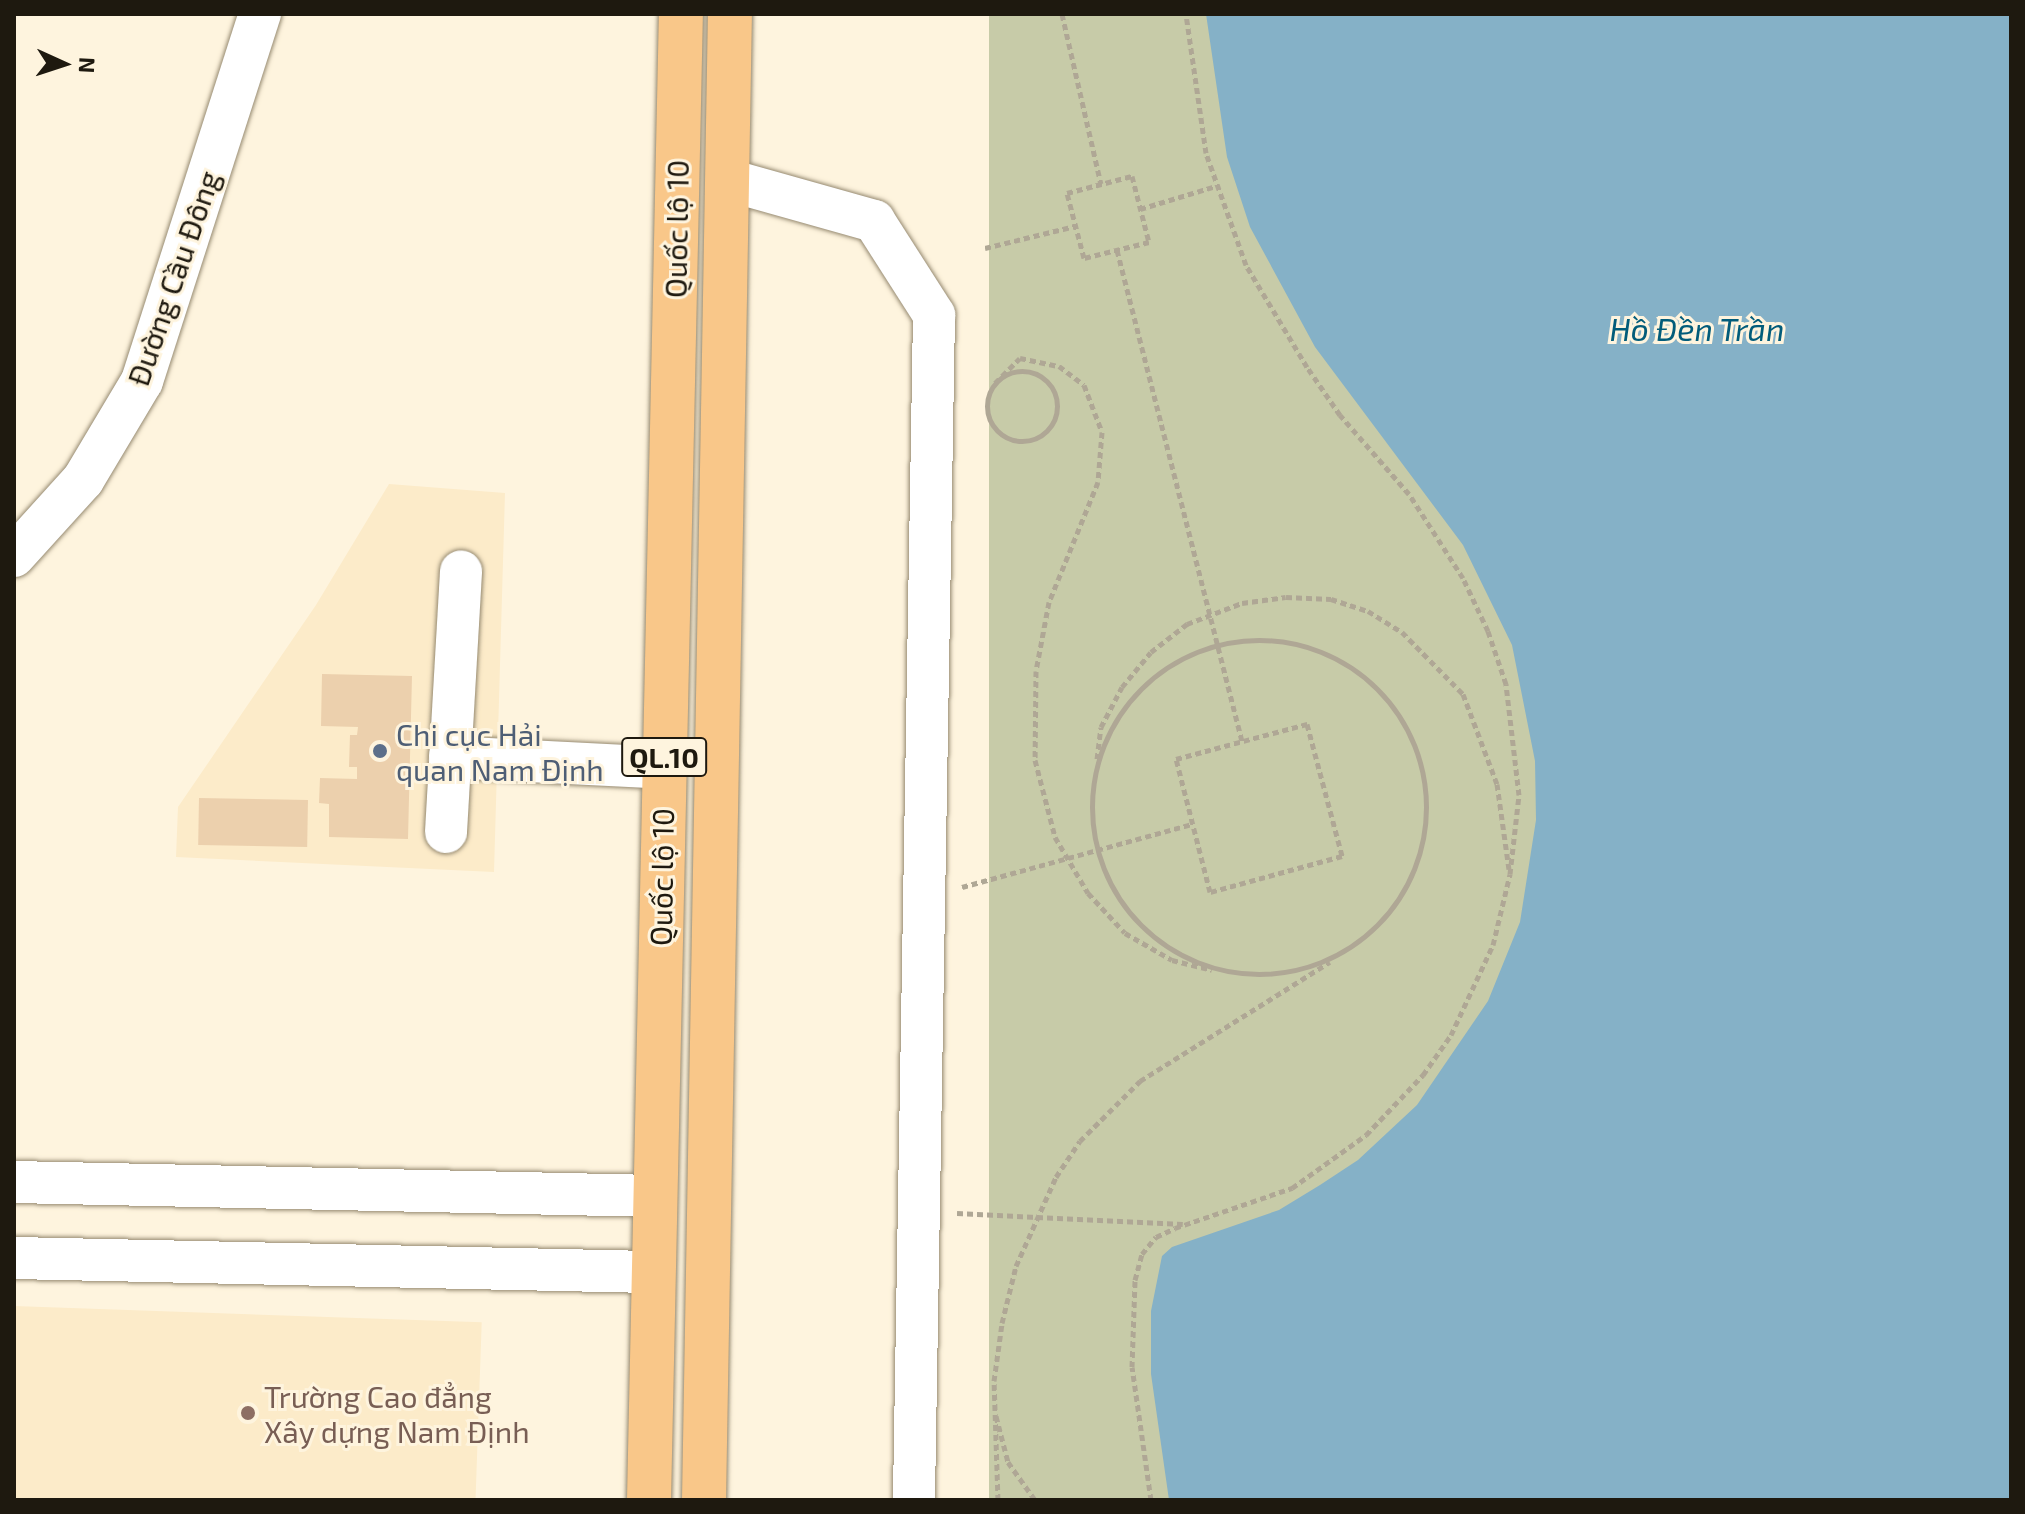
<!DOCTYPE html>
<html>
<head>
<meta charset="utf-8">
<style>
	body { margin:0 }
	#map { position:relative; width:2025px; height:1514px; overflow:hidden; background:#fef4de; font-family:"Exo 2",sans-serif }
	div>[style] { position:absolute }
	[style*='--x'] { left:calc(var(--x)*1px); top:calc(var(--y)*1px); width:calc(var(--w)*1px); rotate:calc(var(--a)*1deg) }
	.built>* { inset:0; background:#fcebc9; transform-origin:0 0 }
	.green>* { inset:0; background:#c7cba8; transform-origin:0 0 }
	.water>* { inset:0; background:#85b1c7 }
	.building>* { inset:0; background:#ecd0ad; transform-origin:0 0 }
	.path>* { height:5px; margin-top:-2.5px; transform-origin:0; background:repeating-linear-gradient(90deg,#afa795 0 6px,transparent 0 10px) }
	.path>.ring { margin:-2.5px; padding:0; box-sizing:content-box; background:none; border:5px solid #afa795; border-radius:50% }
	.roads { filter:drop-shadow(0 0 2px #968a71) drop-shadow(0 0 2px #968a71) }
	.minor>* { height:42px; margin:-21px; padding:0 21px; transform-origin:21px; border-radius:21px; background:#fff }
	.highway>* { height:44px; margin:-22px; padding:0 22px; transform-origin:22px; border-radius:22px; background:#f9c789 }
	.dots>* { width:22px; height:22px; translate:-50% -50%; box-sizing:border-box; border:4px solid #fef4de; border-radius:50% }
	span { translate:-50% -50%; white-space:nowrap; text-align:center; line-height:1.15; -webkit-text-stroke:6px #fef4de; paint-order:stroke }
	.shield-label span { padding:2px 6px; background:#fef4de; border:2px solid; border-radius:6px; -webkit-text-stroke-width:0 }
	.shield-label { font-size:28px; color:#1e190f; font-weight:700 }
	.street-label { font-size:30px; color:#1e190f }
	.service-label { font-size:30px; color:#4e5e75 }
	.left { translate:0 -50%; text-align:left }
	.education-label { font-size:30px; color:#785e54 }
	.water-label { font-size:32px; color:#025c7a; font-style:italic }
	.frame { position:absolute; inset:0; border:16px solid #1e190f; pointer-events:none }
	.north { position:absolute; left:24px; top:24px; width:80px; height:80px; -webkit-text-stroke:6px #fef4de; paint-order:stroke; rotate:93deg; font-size:22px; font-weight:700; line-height:32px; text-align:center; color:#1e190f }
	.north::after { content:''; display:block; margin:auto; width:28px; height:36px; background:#1e190f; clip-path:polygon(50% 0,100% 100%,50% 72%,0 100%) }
</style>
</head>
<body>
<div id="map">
	<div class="built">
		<i style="clip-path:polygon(389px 484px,505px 493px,494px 872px,176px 857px,178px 807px,316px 605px)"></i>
		<i style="left:14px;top:1306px;width:468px;height:194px;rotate:2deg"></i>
	</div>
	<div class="green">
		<i style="left:989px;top:14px;width:1022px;height:1486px"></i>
	</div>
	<div class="water">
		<i style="clip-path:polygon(1206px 14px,2011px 14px,2011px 1500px,1169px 1500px,1151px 1374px,1151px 1311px,1162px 1256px,1172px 1247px,1279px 1210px,1320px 1185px,1358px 1160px,1417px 1105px,1488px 1001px,1520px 922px,1536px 820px,1535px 761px,1512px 645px,1463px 545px,1315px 347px,1250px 227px,1227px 157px)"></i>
	</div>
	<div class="building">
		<i style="clip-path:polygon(322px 674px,412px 676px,408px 839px,329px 837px,329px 804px,319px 803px,320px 778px,357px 779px,357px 767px,349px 767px,350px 735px,357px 735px,358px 727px,321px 726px)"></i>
		<i style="left:199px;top:798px;width:109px;height:47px;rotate:1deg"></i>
	</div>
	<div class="path">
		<i style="--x:1062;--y:14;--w:174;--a:77.1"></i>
		<i style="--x:1132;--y:176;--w:68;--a:75.6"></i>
		<i style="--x:1149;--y:242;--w:67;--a:166.2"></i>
		<i style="--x:1084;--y:258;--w:67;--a:-104.7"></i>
		<i style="--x:1067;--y:193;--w:67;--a:-14.7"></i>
		<i style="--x:1140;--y:209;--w:79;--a:-16.8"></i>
		<i style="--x:985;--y:248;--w:93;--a:-13.7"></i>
		<i style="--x:1117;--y:250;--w:507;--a:75.72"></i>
		<i class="ring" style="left:987px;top:371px;width:65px;height:65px"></i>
		<i style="--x:995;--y:383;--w:35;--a:-45"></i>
		<i style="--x:1020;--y:358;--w:40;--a:12"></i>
		<i style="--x:1059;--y:366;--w:31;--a:37"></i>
		<i style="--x:1084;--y:385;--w:50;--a:69"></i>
		<i style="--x:1102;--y:432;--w:50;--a:94.6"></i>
		<i style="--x:1098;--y:482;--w:130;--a:112.2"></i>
		<i style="--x:1049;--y:602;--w:70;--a:100.7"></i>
		<i style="--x:1036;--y:671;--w:89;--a:90.6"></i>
		<i style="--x:1035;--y:760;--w:80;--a:75.4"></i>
		<i style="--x:1055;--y:837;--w:65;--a:59.5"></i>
		<i style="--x:1088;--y:893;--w:54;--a:47.2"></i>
		<i style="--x:1125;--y:933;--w:54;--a:29.9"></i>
		<i style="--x:1172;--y:960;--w:41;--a:14"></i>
		<i class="ring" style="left:1092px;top:640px;width:329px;height:329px"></i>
		<i style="--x:1307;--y:724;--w:137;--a:75.1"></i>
		<i style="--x:1342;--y:856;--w:137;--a:164.7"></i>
		<i style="--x:1210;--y:892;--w:137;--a:-104.3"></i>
		<i style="--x:1176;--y:759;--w:136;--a:-15"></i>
		<i style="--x:1097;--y:759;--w:32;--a:-83"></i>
		<i style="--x:1101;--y:727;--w:45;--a:-62.3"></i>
		<i style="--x:1122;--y:687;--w:45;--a:-50.4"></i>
		<i style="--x:1151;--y:652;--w:46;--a:-37.9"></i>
		<i style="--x:1187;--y:624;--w:59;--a:-20.9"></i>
		<i style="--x:1242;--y:603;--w:44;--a:-7.8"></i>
		<i style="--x:1286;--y:597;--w:45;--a:2.5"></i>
		<i style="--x:1331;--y:599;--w:39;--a:18"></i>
		<i style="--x:1368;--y:611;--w:40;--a:32"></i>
		<i style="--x:1402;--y:632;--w:87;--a:45.5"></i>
		<i style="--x:1463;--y:694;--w:96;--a:69.3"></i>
		<i style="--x:1497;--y:784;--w:86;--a:82"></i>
		<i style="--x:962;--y:887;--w:239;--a:-15.3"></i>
		<i style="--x:957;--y:1213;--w:226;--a:2.8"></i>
		<i style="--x:996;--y:1416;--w:48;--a:75.4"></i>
		<i style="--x:1008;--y:1462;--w:47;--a:54.6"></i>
		<i style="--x:998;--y:1500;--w:119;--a:-91.9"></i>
		<i style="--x:994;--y:1381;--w:59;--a:-82.1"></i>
		<i style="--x:1002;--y:1323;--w:59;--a:-76.2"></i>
		<i style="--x:1016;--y:1266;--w:98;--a:-65.8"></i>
		<i style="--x:1056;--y:1177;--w:43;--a:-56.3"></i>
		<i style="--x:1080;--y:1141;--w:85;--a:-45"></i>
		<i style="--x:1140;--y:1081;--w:224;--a:-32.1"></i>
		<i style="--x:1151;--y:1500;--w:134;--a:-98.1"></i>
		<i style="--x:1132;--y:1367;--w:87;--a:-88"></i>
		<i style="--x:1135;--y:1280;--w:27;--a:-75"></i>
		<i style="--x:1142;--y:1254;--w:22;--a:-51"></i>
		<i style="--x:1156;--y:1237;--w:21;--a:-25"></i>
		<i style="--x:1175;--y:1228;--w:124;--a:-18.9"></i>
		<i style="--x:1292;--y:1188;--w:91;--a:-35.6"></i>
		<i style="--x:1366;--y:1135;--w:83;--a:-46.5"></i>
		<i style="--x:1423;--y:1075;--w:49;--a:-55"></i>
		<i style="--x:1451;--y:1035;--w:99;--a:-65"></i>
		<i style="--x:1493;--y:945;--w:73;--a:-76.5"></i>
		<i style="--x:1510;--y:874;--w:80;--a:-83.5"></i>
		<i style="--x:1519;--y:795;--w:112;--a:-96.7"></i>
		<i style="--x:1506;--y:684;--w:56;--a:-108.8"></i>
		<i style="--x:1488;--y:631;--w:59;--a:-115.3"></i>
		<i style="--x:1463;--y:578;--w:100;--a:-122.7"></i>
		<i style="--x:1409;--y:494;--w:105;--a:-131.1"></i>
		<i style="--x:1340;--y:415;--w:58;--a:-124.5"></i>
		<i style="--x:1307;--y:367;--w:119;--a:-120.9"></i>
		<i style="--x:1246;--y:265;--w:119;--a:-109.7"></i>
		<i style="--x:1206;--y:153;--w:140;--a:-98.2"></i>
	</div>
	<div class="roads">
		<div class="minor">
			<i style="--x:728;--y:180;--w:152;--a:15.7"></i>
			<i style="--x:874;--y:221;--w:112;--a:57.4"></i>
			<i style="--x:934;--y:315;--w:1185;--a:90.97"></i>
			<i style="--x:14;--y:556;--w:103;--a:-47.8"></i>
			<i style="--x:83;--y:480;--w:115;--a:-59.2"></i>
			<i style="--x:142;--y:381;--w:386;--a:-72.2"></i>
			<i style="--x:450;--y:757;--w:214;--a:2.9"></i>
			<i style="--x:446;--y:832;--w:261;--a:-86.7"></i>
			<i style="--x:14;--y:1182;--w:640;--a:1.25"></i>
			<i style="--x:14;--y:1258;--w:639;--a:1.26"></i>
		</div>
		<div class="highway">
			<i style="--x:649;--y:1500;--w:1486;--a:-88.77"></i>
			<i style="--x:704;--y:1500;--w:1486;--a:-89"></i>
		</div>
	</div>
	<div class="dots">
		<i style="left:380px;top:751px;background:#5c6f8a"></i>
		<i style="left:248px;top:1413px;background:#8d6e63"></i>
	</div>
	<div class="shield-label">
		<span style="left:664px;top:757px">QL.10</span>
	</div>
	<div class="street-label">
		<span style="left:676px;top:229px;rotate:-89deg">Quốc lộ 10</span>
		<span style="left:173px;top:278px;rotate:-71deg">Đường Cầu Đông</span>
		<span style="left:661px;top:877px;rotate:-89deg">Quốc lộ 10</span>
	</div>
	<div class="service-label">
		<span class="left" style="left:396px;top:751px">Chi cục Hải<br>quan Nam Định</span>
	</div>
	<div class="education-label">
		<span class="left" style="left:264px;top:1413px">Trường Cao đẳng<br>Xây dựng Nam Định</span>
	</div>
	<div class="water-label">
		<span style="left:1697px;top:328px">Hồ Đền Trần</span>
	</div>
	<div class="frame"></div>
	<div class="north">N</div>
</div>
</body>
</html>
